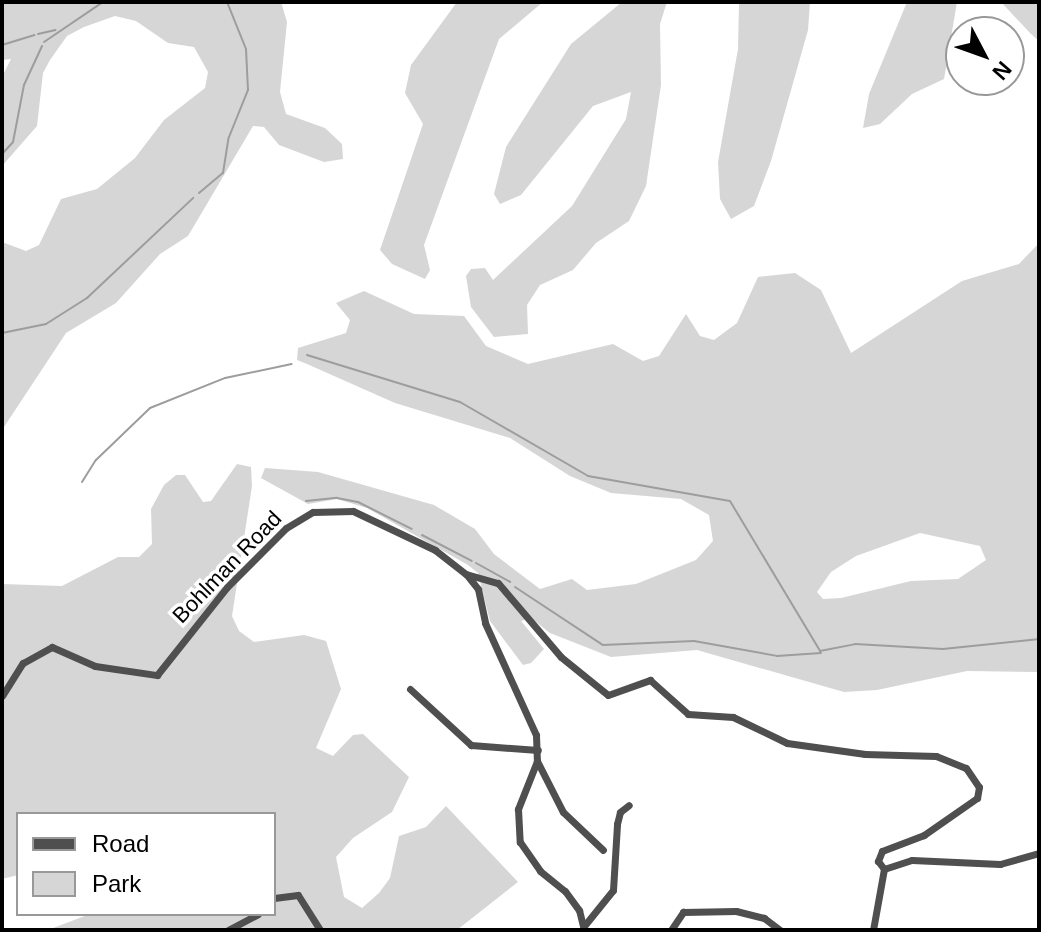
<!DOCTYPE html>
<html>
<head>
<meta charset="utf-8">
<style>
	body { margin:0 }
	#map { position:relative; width:1041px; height:932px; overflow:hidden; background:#fff; font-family:Arial,sans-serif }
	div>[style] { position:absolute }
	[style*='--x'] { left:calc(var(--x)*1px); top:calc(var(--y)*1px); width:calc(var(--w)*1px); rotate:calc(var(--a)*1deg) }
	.green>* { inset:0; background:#d6d6d6 }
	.stream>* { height:2px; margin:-1px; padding:0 1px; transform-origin:1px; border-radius:1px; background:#9d9d9d }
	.minor>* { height:7px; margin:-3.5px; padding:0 3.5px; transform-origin:3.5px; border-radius:3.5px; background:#4f4f4f }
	span { translate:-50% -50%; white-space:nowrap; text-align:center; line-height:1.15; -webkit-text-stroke:7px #fff; paint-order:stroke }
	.street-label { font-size:22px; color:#000 }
	.frame { position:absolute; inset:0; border:4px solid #000; pointer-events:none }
	.legend { position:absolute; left:16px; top:812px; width:260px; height:104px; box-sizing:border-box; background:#fff; border:2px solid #999; margin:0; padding:10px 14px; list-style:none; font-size:24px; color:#000 }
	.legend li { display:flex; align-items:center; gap:16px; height:40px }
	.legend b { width:40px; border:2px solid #999 }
	.north { position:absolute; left:945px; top:16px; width:80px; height:80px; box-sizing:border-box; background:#fff; border:2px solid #999; border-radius:50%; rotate:131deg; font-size:22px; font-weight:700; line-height:32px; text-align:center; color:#000 }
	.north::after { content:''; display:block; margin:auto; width:28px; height:36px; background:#000; clip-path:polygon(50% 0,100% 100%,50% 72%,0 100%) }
</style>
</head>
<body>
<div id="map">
	<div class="green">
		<i style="clip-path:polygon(2px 2px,281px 2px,287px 22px,280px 92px,286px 114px,325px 128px,342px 144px,343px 159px,324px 162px,279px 145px,264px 127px,253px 126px,188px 236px,160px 254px,116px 303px,66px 333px,2px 430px,2px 242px,26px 251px,39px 245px,61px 199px,97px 189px,135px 158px,164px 120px,205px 88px,208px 72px,194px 47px,168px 43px,136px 21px,115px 16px,84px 27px,67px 36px,50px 60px,43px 73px,37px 126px,2px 166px,2px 77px,11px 59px,2px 60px)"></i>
		<i style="clip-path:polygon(457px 2px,543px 2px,499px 39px,424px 245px,430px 270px,425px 279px,392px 264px,380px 250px,423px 124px,405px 93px,411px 65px)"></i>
		<i style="clip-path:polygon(622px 2px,667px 2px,660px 24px,661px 85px,646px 186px,629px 221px,596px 243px,573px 270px,540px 285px,527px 305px,528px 334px,494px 337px,471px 307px,466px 276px,471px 269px,485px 268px,493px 280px,572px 206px,626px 119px,631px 92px,593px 106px,521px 195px,500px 204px,494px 194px,506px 147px,571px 44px)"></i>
		<i style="clip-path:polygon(739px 2px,810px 2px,808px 30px,771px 161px,754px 206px,731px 219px,720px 199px,718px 162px,738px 49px)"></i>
		<i style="clip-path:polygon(907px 2px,957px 2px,944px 79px,912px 94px,880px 124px,863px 128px,869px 94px)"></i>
		<i style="clip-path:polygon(1001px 2px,1039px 2px,1039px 41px,1030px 33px)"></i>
		<i style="clip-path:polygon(evenodd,1039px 243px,1039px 672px,967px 671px,877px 690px,844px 692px,697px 650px,611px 657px,550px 633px,531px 618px,521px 621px,544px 649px,531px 663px,523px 665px,490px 621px,478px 573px,468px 565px,367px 508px,337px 499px,308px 504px,261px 478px,265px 468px,318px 472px,434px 505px,475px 529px,494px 554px,540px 589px,572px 579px,587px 590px,636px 584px,696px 560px,713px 541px,709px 515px,681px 499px,611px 493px,570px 476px,510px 438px,395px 403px,307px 364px,297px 360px,298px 348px,346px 333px,350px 320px,336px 303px,364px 291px,414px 314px,464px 316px,486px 346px,528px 364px,613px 344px,643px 361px,659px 356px,686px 314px,700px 336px,714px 340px,737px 323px,758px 277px,795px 273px,821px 290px,851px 353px,962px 281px,1019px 264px,1039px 243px,920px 533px,980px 546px,986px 560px,958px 579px,911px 581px,841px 598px,823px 599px,817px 592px,831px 572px,856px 556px,920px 533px)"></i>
		<i style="clip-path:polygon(237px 464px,251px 467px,252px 486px,232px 616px,239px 631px,254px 642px,304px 635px,326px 641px,341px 689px,316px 748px,333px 756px,353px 735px,363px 734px,409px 777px,392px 812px,353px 838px,336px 857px,344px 897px,362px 908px,379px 893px,390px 878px,399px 836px,426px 827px,446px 806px,518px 882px,457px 930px,48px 930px,90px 914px,274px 914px,274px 814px,18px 814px,18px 875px,2px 879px,2px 584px,62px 586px,118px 557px,139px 557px,152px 544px,151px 509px,164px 485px,176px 475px,185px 475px,203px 502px,211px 501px)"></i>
	</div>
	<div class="stream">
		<i style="--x:38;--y:34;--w:18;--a:-13"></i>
		<i style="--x:44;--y:42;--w:71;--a:-34.1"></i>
		<i style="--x:2;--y:45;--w:34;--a:-17"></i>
		<i style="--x:2;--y:154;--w:16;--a:-47"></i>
		<i style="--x:13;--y:142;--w:58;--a:-79.1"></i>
		<i style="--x:24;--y:85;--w:43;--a:-65.2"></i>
		<i style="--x:199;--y:193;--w:31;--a:-40"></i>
		<i style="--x:223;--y:173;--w:36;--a:-81"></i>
		<i style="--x:229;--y:137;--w:51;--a:-68"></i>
		<i style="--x:248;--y:90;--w:41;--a:-92.8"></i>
		<i style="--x:246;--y:49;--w:51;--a:-112"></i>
		<i style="--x:2;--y:333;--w:45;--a:-11.6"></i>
		<i style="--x:46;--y:324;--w:49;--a:-32.4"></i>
		<i style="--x:87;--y:298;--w:146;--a:-43.3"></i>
		<i style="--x:307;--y:355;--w:160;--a:17.1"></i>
		<i style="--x:460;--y:402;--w:148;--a:30"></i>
		<i style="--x:588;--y:476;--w:144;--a:10"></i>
		<i style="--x:730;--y:501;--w:175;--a:59"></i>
		<i style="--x:820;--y:651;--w:36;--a:-11"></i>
		<i style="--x:855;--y:644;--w:88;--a:3.3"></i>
		<i style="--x:943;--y:649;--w:97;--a:-5.9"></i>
		<i style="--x:82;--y:482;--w:26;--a:-58"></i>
		<i style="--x:96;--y:460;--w:75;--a:-43.9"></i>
		<i style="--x:150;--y:408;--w:81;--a:-21.8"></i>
		<i style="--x:225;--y:378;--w:68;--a:-11.8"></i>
		<i style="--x:306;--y:501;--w:31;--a:-6"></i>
		<i style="--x:337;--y:498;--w:21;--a:11"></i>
		<i style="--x:358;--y:502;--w:60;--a:26.6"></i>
		<i style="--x:422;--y:535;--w:56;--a:27.5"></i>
		<i style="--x:476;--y:563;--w:39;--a:29"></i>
		<i style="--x:515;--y:587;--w:105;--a:33.4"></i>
		<i style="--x:603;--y:645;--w:91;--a:-2.5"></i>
		<i style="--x:694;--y:641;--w:84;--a:10.2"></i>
		<i style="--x:777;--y:656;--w:44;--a:-3.9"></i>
	</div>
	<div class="minor">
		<i style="--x:467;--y:575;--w:18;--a:52"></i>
		<i style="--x:478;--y:589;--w:35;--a:78"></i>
		<i style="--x:485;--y:623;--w:123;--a:65.5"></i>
		<i style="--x:536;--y:735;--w:26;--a:88"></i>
		<i style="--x:537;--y:761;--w:52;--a:111.6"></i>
		<i style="--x:518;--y:809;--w:33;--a:87"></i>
		<i style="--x:520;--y:842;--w:35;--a:55"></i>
		<i style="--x:540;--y:871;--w:32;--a:39"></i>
		<i style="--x:565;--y:891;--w:24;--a:54"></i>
		<i style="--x:579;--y:910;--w:21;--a:76"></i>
		<i style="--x:410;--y:689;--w:83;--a:42.6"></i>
		<i style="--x:471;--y:745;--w:67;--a:4.3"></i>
		<i style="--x:2;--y:696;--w:39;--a:-58"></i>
		<i style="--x:23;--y:663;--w:33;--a:-29"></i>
		<i style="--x:52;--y:647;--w:47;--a:23.8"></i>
		<i style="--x:95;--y:666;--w:63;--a:8.3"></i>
		<i style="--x:157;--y:675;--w:112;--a:-51.5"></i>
		<i style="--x:227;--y:587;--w:83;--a:-45"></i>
		<i style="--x:286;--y:528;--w:31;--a:-31"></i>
		<i style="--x:313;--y:512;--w:40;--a:-1.4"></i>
		<i style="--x:353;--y:511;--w:91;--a:25.4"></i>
		<i style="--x:435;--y:550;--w:39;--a:38"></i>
		<i style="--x:466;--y:574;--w:33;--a:16"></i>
		<i style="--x:498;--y:583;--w:97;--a:49.6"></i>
		<i style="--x:561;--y:657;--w:60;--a:39"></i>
		<i style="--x:608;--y:695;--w:45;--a:-19.7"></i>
		<i style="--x:650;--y:680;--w:51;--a:41.8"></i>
		<i style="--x:688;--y:714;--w:45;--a:3.8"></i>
		<i style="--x:733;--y:717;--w:60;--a:25.7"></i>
		<i style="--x:787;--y:743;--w:79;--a:8"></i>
		<i style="--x:865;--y:754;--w:71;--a:1.6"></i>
		<i style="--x:936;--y:756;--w:32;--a:22"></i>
		<i style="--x:966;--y:768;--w:23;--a:56"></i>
		<i style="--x:979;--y:787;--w:11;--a:100"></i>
		<i style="--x:977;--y:798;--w:65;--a:145.1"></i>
		<i style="--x:924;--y:835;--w:45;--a:159.1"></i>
		<i style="--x:882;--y:851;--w:11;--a:112"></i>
		<i style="--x:878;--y:861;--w:10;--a:53"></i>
		<i style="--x:884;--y:869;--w:29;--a:-18"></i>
		<i style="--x:912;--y:860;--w:88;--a:2.6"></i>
		<i style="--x:1000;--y:864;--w:41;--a:-15.8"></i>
		<i style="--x:537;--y:761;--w:57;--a:63"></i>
		<i style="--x:563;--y:812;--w:55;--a:43.5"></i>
		<i style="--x:274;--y:898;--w:24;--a:-7"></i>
		<i style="--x:298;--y:895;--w:41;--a:57.8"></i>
		<i style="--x:584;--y:926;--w:46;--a:-51.1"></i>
		<i style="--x:613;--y:890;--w:66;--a:-86.5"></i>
		<i style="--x:617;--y:824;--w:12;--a:-76"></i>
		<i style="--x:620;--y:812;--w:11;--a:-38"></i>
		<i style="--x:228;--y:930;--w:34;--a:-28"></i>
		<i style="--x:671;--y:930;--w:22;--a:-56"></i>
		<i style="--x:683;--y:912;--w:53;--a:-1.1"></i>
		<i style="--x:736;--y:911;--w:29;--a:14"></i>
		<i style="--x:764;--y:918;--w:20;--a:37"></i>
		<i style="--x:873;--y:930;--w:62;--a:-79.8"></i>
	</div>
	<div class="street-label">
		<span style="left:227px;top:567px;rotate:-46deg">Bohlman Road</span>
	</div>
	<div class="frame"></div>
	<ul class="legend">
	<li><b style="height:10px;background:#4f4f4f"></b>Road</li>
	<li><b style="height:22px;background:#d6d6d6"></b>Park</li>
	</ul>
	<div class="north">N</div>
</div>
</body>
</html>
